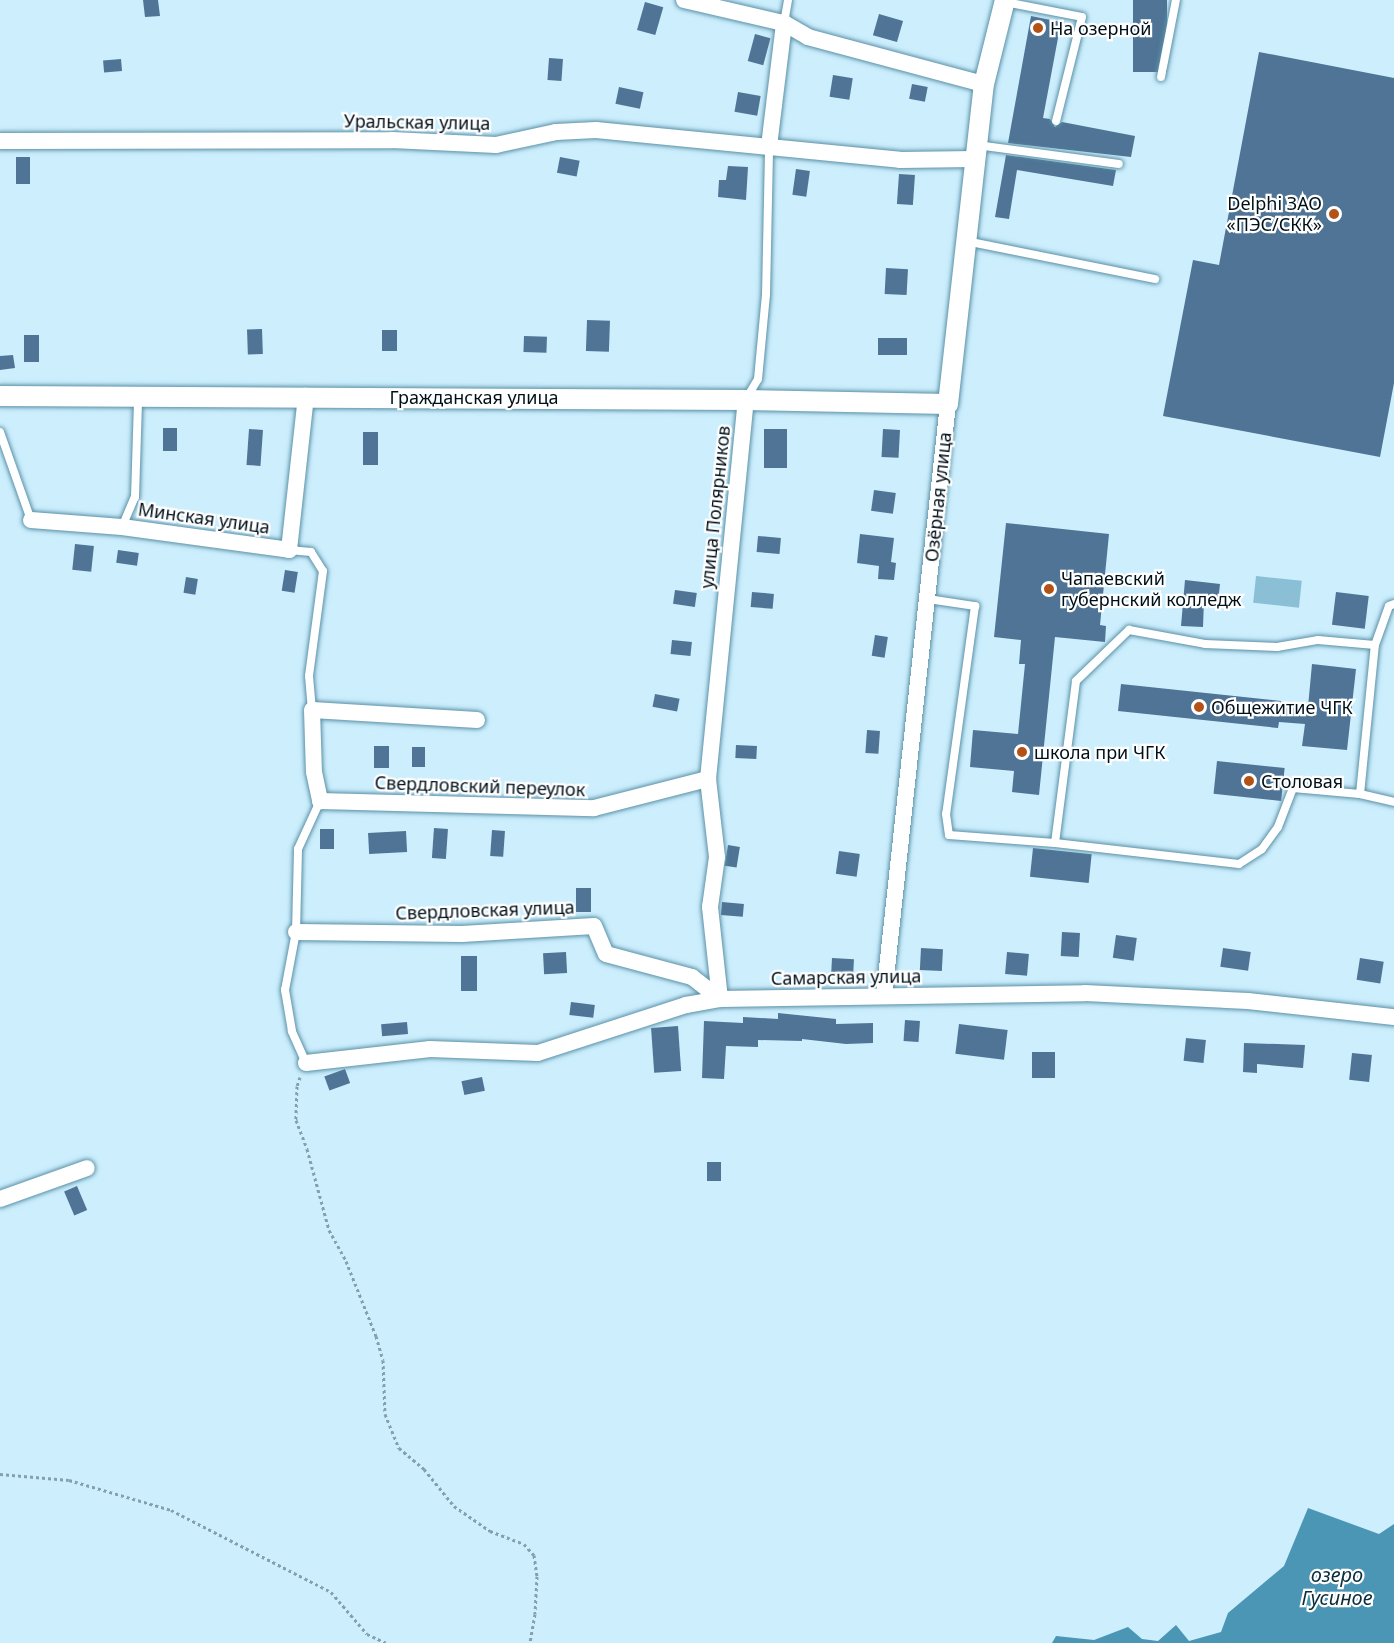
<!DOCTYPE html>
<html>
<head>
<meta charset="utf-8">
<style>
	body { margin:0 }
	#map { position:relative; width:1394px; height:1643px; overflow:hidden; background:#cceefd; font-family:"Noto Sans",sans-serif }
	div>[style] { position:absolute }
	[style*='--x'] { left:calc(var(--x)*1px); top:calc(var(--y)*1px); width:calc(var(--w)*1px); rotate:calc(var(--a)*1deg) }
	.green>* { inset:0; background:#8abfd6; transform-origin:0 0 }
	.water>* { inset:0; background:#4b96b4 }
	.building>* { inset:0; background:#4f7495; transform-origin:0 0 }
	.path>* { height:3px; margin-top:-1.5px; transform-origin:0; background:repeating-linear-gradient(90deg,#84a0ad 0 3px,transparent 0 6px) }
	.roads { filter:drop-shadow(0 0 2px #5a91a7) drop-shadow(0 0 2px #5a91a7) }
	.service>* { height:8px; margin:-4px; padding:0 4px; transform-origin:4px; border-radius:4px; background:#fff }
	.minor>* { height:16px; margin:-8px; padding:0 8px; transform-origin:8px; border-radius:8px; background:#fff }
	.tertiary>* { height:20px; margin:-10px; padding:0 10px; transform-origin:10px; border-radius:10px; background:#fff }
	.dots>* { width:16px; height:16px; translate:-50% -50%; box-sizing:border-box; border:3px solid #fff; border-radius:50% }
	span { translate:-50% -50%; white-space:nowrap; text-align:center; line-height:1.15; -webkit-text-stroke:4.5px #fff; paint-order:stroke }
	.poi-label { font-size:18px; color:#001019 }
	.left { translate:0 -50%; text-align:left }
	.right { translate:-100% -50%; text-align:right }
	.street-label { font-size:18px; color:#001019 }
	.water-label { font-size:20px; color:#0a2e3c; font-style:italic }
</style>
</head>
<body>
<div id="map">
	<div class="green">
		<i style="left:1256px;top:576px;width:46px;height:27px;rotate:6deg"></i>
	</div>
	<div class="water">
		<i style="clip-path:polygon(1308px 1508px,1379px 1534px,1394px 1524px,1394px 1643px,1052px 1643px,1056px 1636px,1094px 1640px,1128px 1627px,1142px 1639px,1158px 1641px,1176px 1625px,1189px 1641px,1221px 1632px,1228px 1613px,1284px 1566px)"></i>
	</div>
	<div class="building">
		<i style="clip-path:polygon(143px 0,158px 0,160px 16px,145px 17px)"></i>
		<i style="left:1133px;top:0;width:34px;height:72px"></i>
		<i style="left:645px;top:2px;width:19px;height:29px;rotate:16deg"></i>
		<i style="left:879px;top:14px;width:25px;height:22px;rotate:16deg"></i>
		<i style="clip-path:polygon(1031px 16px,1061px 22px,1043px 118px,1050px 119px,1055px 127px,1062px 122px,1135px 136px,1131px 157px,1008px 143px)"></i>
		<i style="left:755px;top:34px;width:16px;height:28px;rotate:15deg"></i>
		<i style="clip-path:polygon(1259px 52px,1394px 78px,1394px 383px,1380px 457px,1163px 416px,1193px 260px,1219px 265px)"></i>
		<i style="left:549px;top:58px;width:14px;height:22px;rotate:4deg"></i>
		<i style="left:121px;top:59px;width:12px;height:18px;rotate:85deg"></i>
		<i style="left:833px;top:75px;width:20px;height:22px;rotate:9deg"></i>
		<i style="left:912px;top:84px;width:16px;height:15px;rotate:11deg"></i>
		<i style="left:619px;top:87px;width:25px;height:17px;rotate:12deg"></i>
		<i style="left:738px;top:92px;width:23px;height:20px;rotate:10deg"></i>
		<i style="clip-path:polygon(1006px 155px,1116px 170px,1113px 186px,1017px 170px,1009px 219px,995px 217px)"></i>
		<i style="left:16px;top:157px;width:14px;height:27px"></i>
		<i style="left:560px;top:157px;width:20px;height:16px;rotate:11deg"></i>
		<i style="clip-path:polygon(728px 166px,748px 167px,746px 200px,718px 197px,719px 180px,726px 180px)"></i>
		<i style="left:796px;top:169px;width:14px;height:26px;rotate:8deg"></i>
		<i style="left:899px;top:174px;width:16px;height:30px;rotate:4deg"></i>
		<i style="left:886px;top:268px;width:22px;height:26px;rotate:3deg"></i>
		<i style="left:587px;top:320px;width:23px;height:31px;rotate:2deg"></i>
		<i style="left:262px;top:329px;width:25px;height:15px;rotate:88deg"></i>
		<i style="left:382px;top:330px;width:15px;height:21px"></i>
		<i style="left:24px;top:335px;width:15px;height:27px"></i>
		<i style="left:524px;top:336px;width:23px;height:16px;rotate:2deg"></i>
		<i style="left:878px;top:338px;width:29px;height:17px"></i>
		<i style="clip-path:polygon(13px 355px,15px 368px,0 370px,0 356px)"></i>
		<i style="left:163px;top:428px;width:14px;height:23px"></i>
		<i style="left:249px;top:429px;width:14px;height:36px;rotate:4deg"></i>
		<i style="left:764px;top:429px;width:23px;height:39px"></i>
		<i style="left:883px;top:429px;width:17px;height:28px;rotate:3deg"></i>
		<i style="left:363px;top:432px;width:15px;height:33px"></i>
		<i style="left:874px;top:490px;width:22px;height:21px;rotate:8deg"></i>
		<i style="clip-path:polygon(1006px 523px,1109px 534px,1100px 625px,1106px 626px,1105px 642px,1055px 637px,1039px 795px,1012px 792px,1014px 771px,970px 767px,973px 730px,1018px 734px,1025px 664px,1019px 664px,1021px 640px,994px 637px)"></i>
		<i style="clip-path:polygon(860px 534px,894px 538px,891px 562px,896px 563px,894px 580px,878px 579px,879px 566px,857px 563px)"></i>
		<i style="left:758px;top:536px;width:23px;height:16px;rotate:5deg"></i>
		<i style="left:75px;top:544px;width:19px;height:26px;rotate:6deg"></i>
		<i style="left:118px;top:550px;width:21px;height:13px;rotate:8deg"></i>
		<i style="left:285px;top:570px;width:13px;height:21px;rotate:9deg"></i>
		<i style="left:186px;top:577px;width:12px;height:16px;rotate:9deg"></i>
		<i style="clip-path:polygon(1185px 580px,1220px 584px,1218px 602px,1204px 600px,1203px 627px,1181px 626px)"></i>
		<i style="left:675px;top:590px;width:22px;height:14px;rotate:8deg"></i>
		<i style="left:752px;top:592px;width:22px;height:15px;rotate:5deg"></i>
		<i style="left:1336px;top:592px;width:33px;height:33px;rotate:7deg"></i>
		<i style="left:875px;top:635px;width:13px;height:21px;rotate:9deg"></i>
		<i style="left:672px;top:640px;width:20px;height:14px;rotate:6deg"></i>
		<i style="clip-path:polygon(1312px 664px,1356px 669px,1347px 750px,1302px 746px,1305px 724px,1279px 722px,1278px 728px,1118px 711px,1121px 684px,1281px 701px,1280px 704px,1308px 707px)"></i>
		<i style="left:655px;top:694px;width:25px;height:13px;rotate:11deg"></i>
		<i style="left:867px;top:730px;width:13px;height:23px;rotate:4deg"></i>
		<i style="left:736px;top:745px;width:21px;height:13px;rotate:3deg"></i>
		<i style="left:374px;top:746px;width:15px;height:22px"></i>
		<i style="left:412px;top:747px;width:13px;height:20px"></i>
		<i style="left:1217px;top:761px;width:68px;height:33px;rotate:6deg"></i>
		<i style="left:434px;top:828px;width:14px;height:30px;rotate:4deg"></i>
		<i style="left:334px;top:829px;width:20px;height:14px;rotate:90deg"></i>
		<i style="left:492px;top:830px;width:13px;height:26px;rotate:4deg"></i>
		<i style="left:406px;top:831px;width:21px;height:38px;rotate:87deg"></i>
		<i style="left:728px;top:845px;width:12px;height:21px;rotate:9deg"></i>
		<i style="left:1033px;top:848px;width:59px;height:29px;rotate:6deg"></i>
		<i style="left:839px;top:851px;width:21px;height:23px;rotate:8deg"></i>
		<i style="left:576px;top:888px;width:15px;height:24px"></i>
		<i style="left:722px;top:902px;width:22px;height:13px;rotate:5deg"></i>
		<i style="left:1062px;top:932px;width:18px;height:24px;rotate:3deg"></i>
		<i style="left:1116px;top:935px;width:21px;height:23px;rotate:8deg"></i>
		<i style="left:921px;top:948px;width:22px;height:22px;rotate:3deg"></i>
		<i style="left:1223px;top:948px;width:28px;height:19px;rotate:8deg"></i>
		<i style="left:566px;top:952px;width:21px;height:23px;rotate:87deg"></i>
		<i style="left:1007px;top:952px;width:22px;height:22px;rotate:5deg"></i>
		<i style="left:461px;top:956px;width:16px;height:35px"></i>
		<i style="left:832px;top:958px;width:22px;height:16px;rotate:3deg"></i>
		<i style="left:1360px;top:958px;width:24px;height:22px;rotate:9deg"></i>
		<i style="left:571px;top:1002px;width:24px;height:13px;rotate:7deg"></i>
		<i style="clip-path:polygon(778px 1013px,836px 1019px,836px 1024px,873px 1023px,873px 1043px,846px 1044px,802px 1039px,802px 1041px,758px 1040px,758px 1047px,726px 1046px,724px 1079px,702px 1078px,704px 1021px,743px 1023px,743px 1017px,778px 1019px)"></i>
		<i style="left:905px;top:1020px;width:15px;height:21px;rotate:4deg"></i>
		<i style="left:407px;top:1022px;width:12px;height:26px;rotate:85deg"></i>
		<i style="left:959px;top:1024px;width:49px;height:30px;rotate:7deg"></i>
		<i style="left:678px;top:1026px;width:45px;height:27px;rotate:86deg"></i>
		<i style="left:1186px;top:1038px;width:20px;height:23px;rotate:6deg"></i>
		<i style="clip-path:polygon(1244px 1043px,1305px 1045px,1303px 1068px,1257px 1064px,1257px 1073px,1243px 1072px)"></i>
		<i style="left:1032px;top:1052px;width:23px;height:26px"></i>
		<i style="left:1352px;top:1053px;width:20px;height:27px;rotate:6deg"></i>
		<i style="left:345px;top:1069px;width:15px;height:22px;rotate:70deg"></i>
		<i style="left:482px;top:1077px;width:14px;height:21px;rotate:78deg"></i>
		<i style="left:721px;top:1162px;width:19px;height:14px;rotate:90deg"></i>
		<i style="left:77px;top:1186px;width:26px;height:14px;rotate:67deg"></i>
	</div>
	<div class="path">
		<i style="--x:300;--y:1077;--w:9;--a:108"></i>
		<i style="--x:297;--y:1086;--w:34;--a:92"></i>
		<i style="--x:296;--y:1120;--w:31;--a:69"></i>
		<i style="--x:307;--y:1149;--w:84;--a:74.8"></i>
		<i style="--x:329;--y:1230;--w:35;--a:61"></i>
		<i style="--x:346;--y:1261;--w:81;--a:68.2"></i>
		<i style="--x:376;--y:1336;--w:25;--a:74"></i>
		<i style="--x:383;--y:1360;--w:54;--a:87.9"></i>
		<i style="--x:385;--y:1414;--w:37;--a:68"></i>
		<i style="--x:399;--y:1448;--w:33;--a:40"></i>
		<i style="--x:424;--y:1469;--w:48;--a:51"></i>
		<i style="--x:454;--y:1506;--w:44;--a:34.8"></i>
		<i style="--x:490;--y:1531;--w:36;--a:21"></i>
		<i style="--x:524;--y:1544;--w:15;--a:48"></i>
		<i style="--x:534;--y:1555;--w:21;--a:82"></i>
		<i style="--x:537;--y:1576;--w:38;--a:93"></i>
		<i style="--x:535;--y:1614;--w:29;--a:100"></i>
		<i style="--x:0;--y:1474;--w:69;--a:5"></i>
		<i style="--x:69;--y:1480;--w:106;--a:16.4"></i>
		<i style="--x:171;--y:1510;--w:180;--a:27.1"></i>
		<i style="--x:331;--y:1592;--w:55;--a:49.4"></i>
		<i style="--x:367;--y:1634;--w:21;--a:25"></i>
	</div>
	<div class="roads">
		<div class="service">
			<i style="--x:1005;--y:2;--w:78;--a:11"></i>
			<i style="--x:1082;--y:17;--w:107;--a:104"></i>
			<i style="--x:784;--y:23;--w:23;--a:-80"></i>
			<i style="--x:1161;--y:77;--w:78;--a:-79"></i>
			<i style="--x:977;--y:145;--w:143;--a:7.6"></i>
			<i style="--x:966;--y:241;--w:193;--a:11.4"></i>
			<i style="--x:746;--y:399;--w:23;--a:-59"></i>
			<i style="--x:758;--y:379;--w:84;--a:-84.6"></i>
			<i style="--x:766;--y:295;--w:149;--a:-88.8"></i>
			<i style="--x:0;--y:432;--w:93;--a:70.6"></i>
			<i style="--x:122;--y:527;--w:33;--a:-67"></i>
			<i style="--x:135;--y:497;--w:98;--a:-88.2"></i>
			<i style="--x:289;--y:550;--w:22;--a:5"></i>
			<i style="--x:311;--y:552;--w:22;--a:58"></i>
			<i style="--x:323;--y:571;--w:106;--a:97.6"></i>
			<i style="--x:309;--y:676;--w:34;--a:85"></i>
			<i style="--x:928;--y:599;--w:48;--a:8.5"></i>
			<i style="--x:975;--y:606;--w:210;--a:97.9"></i>
			<i style="--x:946;--y:814;--w:21;--a:82"></i>
			<i style="--x:949;--y:835;--w:106;--a:4.3"></i>
			<i style="--x:1055;--y:843;--w:185;--a:6.5"></i>
			<i style="--x:1239;--y:864;--w:27;--a:-33"></i>
			<i style="--x:1262;--y:849;--w:27;--a:-54"></i>
			<i style="--x:1278;--y:827;--w:42;--a:-69"></i>
			<i style="--x:1293;--y:788;--w:67;--a:5.1"></i>
			<i style="--x:1360;--y:794;--w:35;--a:13"></i>
			<i style="--x:1360;--y:794;--w:150;--a:-84.3"></i>
			<i style="--x:1055;--y:843;--w:163;--a:-82.6"></i>
			<i style="--x:1076;--y:681;--w:74;--a:-43.9"></i>
			<i style="--x:1129;--y:630;--w:77;--a:10.4"></i>
			<i style="--x:1205;--y:644;--w:72;--a:2.4"></i>
			<i style="--x:1277;--y:647;--w:42;--a:-9.7"></i>
			<i style="--x:1318;--y:640;--w:57;--a:5"></i>
			<i style="--x:1375;--y:645;--w:41;--a:-70.3"></i>
			<i style="--x:1389;--y:606;--w:5;--a:-22"></i>
			<i style="--x:306;--y:1063;--w:35;--a:-114"></i>
			<i style="--x:292;--y:1031;--w:42;--a:-99.7"></i>
			<i style="--x:285;--y:990;--w:59;--a:-79.3"></i>
			<i style="--x:296;--y:932;--w:83;--a:-88.6"></i>
			<i style="--x:298;--y:849;--w:53;--a:-65.4"></i>
		</div>
		<div class="minor">
			<i style="--x:684;--y:0;--w:103;--a:13"></i>
			<i style="--x:784;--y:23;--w:28;--a:30"></i>
			<i style="--x:808;--y:37;--w:182;--a:15"></i>
			<i style="--x:0;--y:141;--w:392;--a:-0.1"></i>
			<i style="--x:392;--y:140;--w:104;--a:2.8"></i>
			<i style="--x:496;--y:145;--w:61;--a:-12.2"></i>
			<i style="--x:556;--y:132;--w:40;--a:-2.9"></i>
			<i style="--x:596;--y:130;--w:305;--a:5.6"></i>
			<i style="--x:900;--y:160;--w:74;--a:-0.8"></i>
			<i style="--x:769;--y:146;--w:124;--a:-83"></i>
			<i style="--x:31;--y:520;--w:91;--a:4.4"></i>
			<i style="--x:122;--y:527;--w:169;--a:7.8"></i>
			<i style="--x:289;--y:550;--w:155;--a:-83.7"></i>
			<i style="--x:477;--y:720;--w:165;--a:-176.5"></i>
			<i style="--x:312;--y:710;--w:62;--a:88.2"></i>
			<i style="--x:314;--y:772;--w:30;--a:78"></i>
			<i style="--x:320;--y:801;--w:274;--a:1.5"></i>
			<i style="--x:594;--y:808;--w:118;--a:-14.3"></i>
			<i style="--x:296;--y:932;--w:166;--a:0.7"></i>
			<i style="--x:462;--y:934;--w:132;--a:-3.5"></i>
			<i style="--x:594;--y:926;--w:30;--a:67"></i>
			<i style="--x:606;--y:954;--w:89;--a:15"></i>
			<i style="--x:692;--y:977;--w:36;--a:38"></i>
			<i style="--x:884;--y:996;--w:595;--a:-83.83"></i>
			<i style="--x:720;--y:999;--w:93;--a:-96.2"></i>
			<i style="--x:710;--y:907;--w:50;--a:-82"></i>
			<i style="--x:717;--y:857;--w:79;--a:-96.6"></i>
			<i style="--x:708;--y:779;--w:381;--a:-84.3"></i>
			<i style="--x:306;--y:1063;--w:125;--a:-6.4"></i>
			<i style="--x:430;--y:1049;--w:108;--a:2.1"></i>
			<i style="--x:538;--y:1053;--w:156;--a:-18"></i>
			<i style="--x:686;--y:1005;--w:35;--a:-10"></i>
			<i style="--x:720;--y:999;--w:365;--a:-0.9"></i>
			<i style="--x:1085;--y:993;--w:163;--a:2.8"></i>
			<i style="--x:1248;--y:1001;--w:147;--a:6.3"></i>
			<i style="--x:0;--y:1199;--w:92;--a:-19.6"></i>
		</div>
		<div class="tertiary">
			<i style="--x:0;--y:396;--w:746;--a:0.31"></i>
			<i style="--x:746;--y:400;--w:202;--a:1.1"></i>
			<i style="--x:948;--y:404;--w:322;--a:-83.6"></i>
			<i style="--x:984;--y:84;--w:87;--a:-76"></i>
		</div>
	</div>
	<div class="dots">
		<i style="left:1038px;top:28px;background:#b45116"></i>
		<i style="left:1334px;top:214px;background:#b45116"></i>
		<i style="left:1049px;top:589px;background:#b45116"></i>
		<i style="left:1199px;top:707px;background:#b45116"></i>
		<i style="left:1022px;top:752px;background:#b45116"></i>
		<i style="left:1249px;top:781px;background:#b45116"></i>
	</div>
	<div class="poi-label">
		<span class="left" style="left:1050px;top:28px">На озерной</span>
		<span class="right" style="left:1322px;top:214px">Delphi ЗАО<br>«ПЭС/СКК»</span>
		<span class="left" style="left:1061px;top:589px">Чапаевский<br>губернский колледж</span>
		<span class="left" style="left:1211px;top:707px">Общежитие ЧГК</span>
		<span class="left" style="left:1034px;top:752px">школа при ЧГК</span>
		<span class="left" style="left:1261px;top:781px">Столовая</span>
	</div>
	<div class="street-label">
		<span style="left:417px;top:122px;rotate:1deg">Уральская улица</span>
		<span style="left:474px;top:397px">Гражданская улица</span>
		<span style="left:938px;top:497px;rotate:-84deg">Озёрная улица</span>
		<span style="left:715px;top:507px;rotate:-84deg">улица Полярников</span>
		<span style="left:204px;top:518px;rotate:8deg">Минская улица</span>
		<span style="left:480px;top:786px;rotate:2deg">Свердловский переулок</span>
		<span style="left:485px;top:910px;rotate:-2deg">Свердловская улица</span>
		<span style="left:846px;top:977px;rotate:-1deg">Самарская улица</span>
	</div>
	<div class="water-label">
		<span style="left:1337px;top:1586px">озеро<br>Гусиное</span>
	</div>
</div>
</body>
</html>
